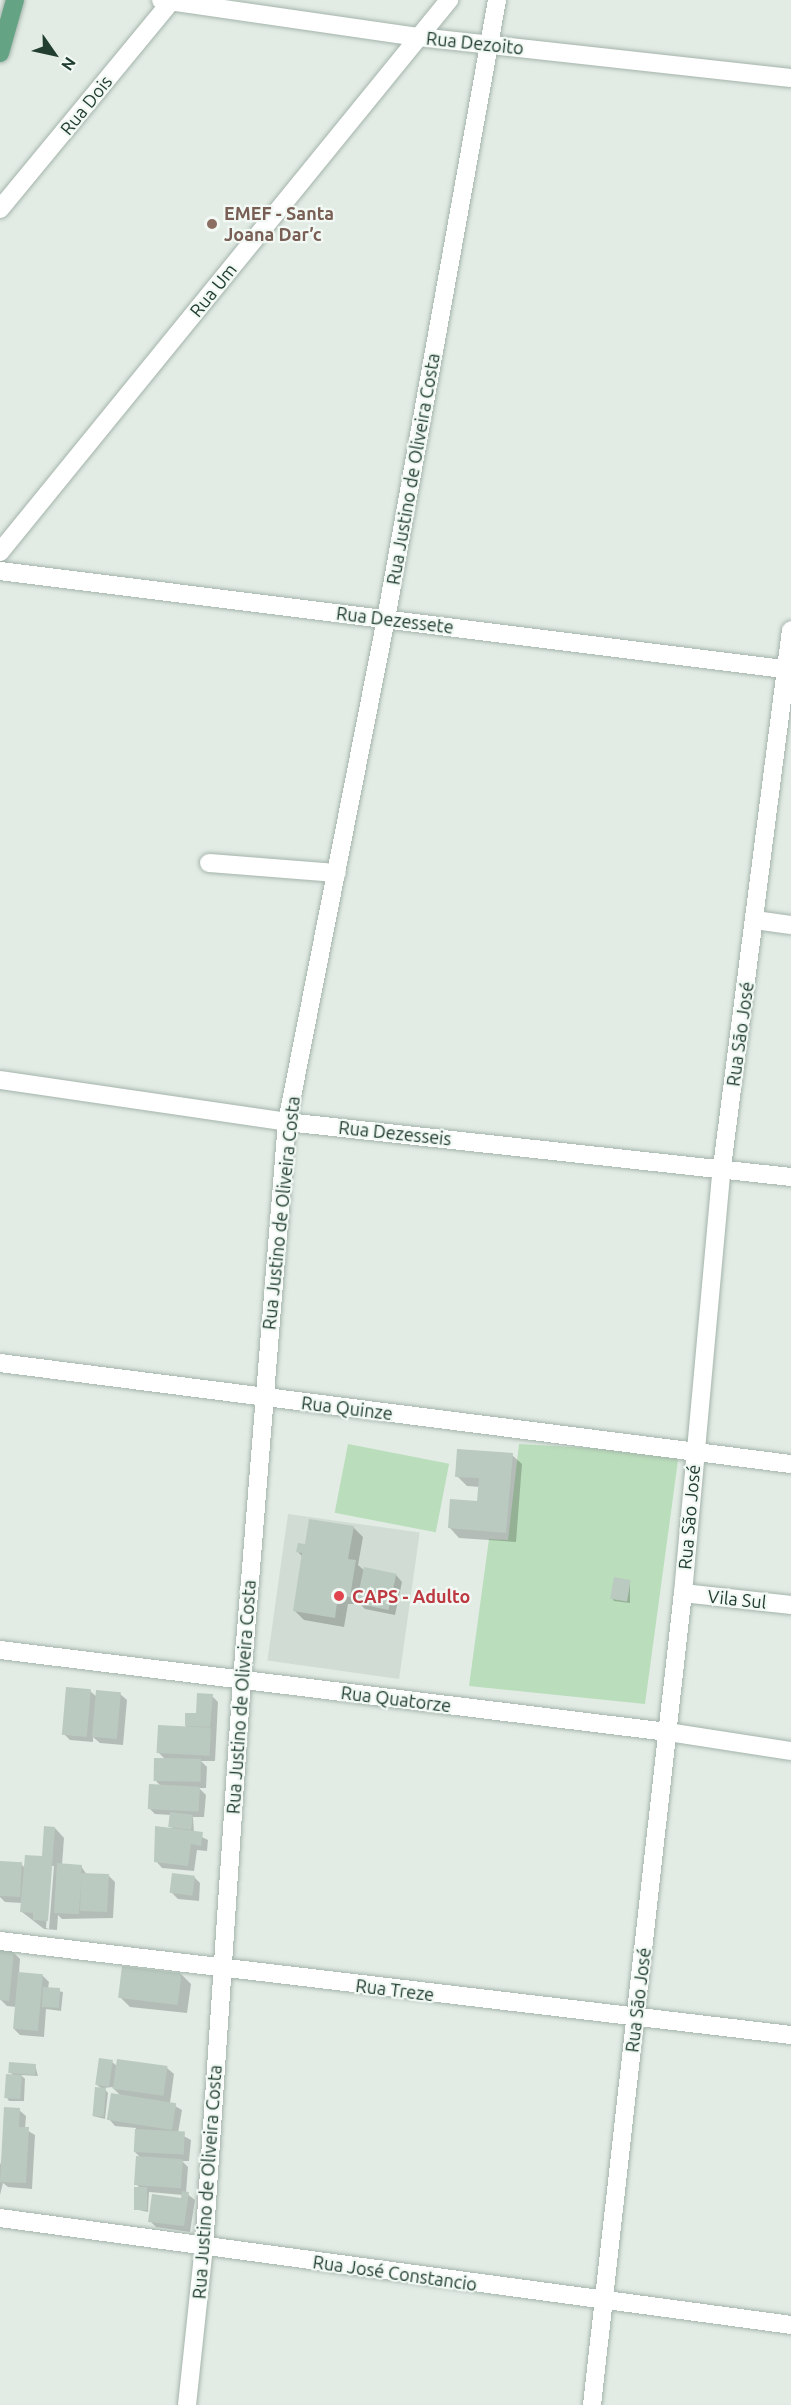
<!DOCTYPE html>
<html>
<head>
<meta charset="utf-8">
<style>
	body { margin:0 }
	#map { position:relative; width:791px; height:2405px; overflow:hidden; background:#e2ece5; font-family:Ubuntu,sans-serif }
	div>[style] { position:absolute }
	[style*='--x'] { left:calc(var(--x)*1px); top:calc(var(--y)*1px); width:calc(var(--w)*1px); rotate:calc(var(--a)*1deg) }
	.built>* { inset:0; background:#d0dcd4; transform-origin:0 0 }
	.green>* { inset:0; background:#badebb; transform-origin:0 0 }
	.shadow>* { inset:0; background:#0003 }
	.building>* { inset:0; background:#bacac0; transform-origin:0 0 }
	.roads { filter:drop-shadow(0 0 2px #a4b4ab) drop-shadow(0 0 2px #a4b4ab) }
	.minor>* { height:18px; margin:-9px; padding:0 9px; transform-origin:9px; border-radius:9px; background:#fff }
	.major>* { height:18px; margin:-9px; padding:0 9px; transform-origin:9px; border-radius:9px; background:#65a385 }
	.dots>* { width:16px; height:16px; translate:-50% -50%; box-sizing:border-box; border:3px solid #f2f9f4; border-radius:50% }
	span { translate:-50% -50%; white-space:nowrap; text-align:center; line-height:1.15; -webkit-text-stroke:4.5px #f2f9f4; paint-order:stroke }
	.street-label { font-size:18px; color:#213e30 }
	.education-label { font-size:18px; color:#785e54; font-weight:700 }
	.left { translate:0 -50%; text-align:left }
	.health-label { font-size:18px; color:#be3a42; font-weight:700 }
	.north { position:absolute; left:24px; top:24px; width:60px; height:60px; -webkit-text-stroke:4px #f2f9f4; paint-order:stroke; rotate:124deg; font-size:16px; font-weight:700; line-height:24px; text-align:center; color:#213e30 }
	.north::after { content:''; display:block; margin:auto; width:21px; height:27px; background:#213e30; clip-path:polygon(50% 0,100% 100%,50% 72%,0 100%) }
</style>
</head>
<body>
<div id="map">
	<div class="built">
		<i style="left:288px;top:1514px;width:133px;height:148px;rotate:8deg"></i>
	</div>
	<div class="green">
		<i style="left:348px;top:1444px;width:103px;height:70px;rotate:11deg"></i>
		<i style="clip-path:polygon(519px 1444px,679px 1453px,645px 1704px,469px 1686px,489px 1539px,508px 1540px)"></i>
	</div>
	<div class="shadow">
		<i style="clip-path:polygon(512px 1455px,522px 1464px,516px 1542px,459px 1538px,450px 1528px,478px 1502px,480px 1487px,467px 1486px,457px 1476px)"></i>
		<i style="clip-path:polygon(353px 1527px,363px 1537px,358px 1565px,365px 1571px,396px 1575px,402px 1582px,395px 1615px,365px 1609px,360px 1604px,348px 1604px,344px 1627px,304px 1620px,294px 1610px,303px 1557px,298px 1552px)"></i>
		<i style="clip-path:polygon(630px 1581px,630px 1603px,614px 1601px,612px 1598px)"></i>
		<i style="clip-path:polygon(90px 1691px,97px 1697px,120px 1694px,127px 1700px,123px 1745px,100px 1743px,93px 1737px,93px 1742px,70px 1740px,64px 1734px)"></i>
		<i style="clip-path:polygon(212px 1696px,218px 1702px,215px 1761px,201px 1761px,207px 1767px,206px 1788px,199px 1788px,206px 1795px,204px 1817px,193px 1817px,194px 1833px,208px 1840px,207px 1851px,197px 1850px,194px 1871px,162px 1868px,156px 1861px,174px 1830px,170px 1826px,171px 1815px,155px 1814px,149px 1808px,161px 1786px,155px 1780px,166px 1760px,158px 1752px,186px 1728px,187px 1714px,197px 1715px)"></i>
		<i style="clip-path:polygon(evenodd,55px 1828px,64px 1838px,62px 1865px,81px 1866px,87px 1875px,109px 1876px,115px 1882px,113px 1918px,62px 1919px,58px 1915px,57px 1930px,44px 1929px,22px 1912px,22px 1903px,5px 1902px,0 1897px,0 1863px,21px 1864px,25px 1868px,44px 1858px,55px 1828px,51px 1866px,54px 1866px,49px 1929px,46px 1928px,51px 1866px)"></i>
		<i style="clip-path:polygon(194px 1877px,200px 1883px,199px 1901px,178px 1899px,171px 1892px)"></i>
		<i style="clip-path:polygon(0 1952px,14px 1953px,20px 1959px,19px 1973px,42px 1975px,49px 1982px,48px 1989px,63px 1992px,61px 2011px,46px 2009px,44px 2037px,20px 2035px,14px 2029px,16px 2007px,7px 2006px,0 1999px)"></i>
		<i style="clip-path:polygon(181px 1974px,191px 1984px,187px 2013px,130px 2007px,120px 1997px)"></i>
		<i style="clip-path:polygon(112px 2062px,117px 2066px,167px 2068px,174px 2074px,170px 2103px,182px 2110px,178px 2133px,191px 2140px,189px 2161px,182px 2161px,188px 2167px,186px 2193px,195px 2200px,190px 2232px,156px 2227px,150px 2221px,182px 2199px,183px 2195px,149px 2192px,148px 2212px,134px 2209px,140px 2188px,137px 2185px,141px 2158px,135px 2152px,136px 2128px,115px 2126px,109px 2119px,121px 2096px,112px 2087px,104px 2088px,108px 2093px,105px 2119px,93px 2116px,102px 2089px,97px 2085px)"></i>
		<i style="clip-path:polygon(35px 2065px,38px 2076px,21px 2075px,25px 2079px,24px 2101px,9px 2101px,7px 2098px,14px 2076px,10px 2072px)"></i>
		<i style="clip-path:polygon(19px 2110px,26px 2116px,25px 2129px,35px 2135px,32px 2189px,8px 2187px,3px 2183px,0 2195px,0 2165px)"></i>
	</div>
	<div class="building">
		<i style="clip-path:polygon(457px 1449px,513px 1453px,506px 1533px,448px 1528px,450px 1499px,477px 1501px,479px 1478px,455px 1477px)"></i>
		<i style="clip-path:polygon(309px 1519px,354px 1526px,348px 1559px,356px 1560px,350px 1597px,338px 1595px,335px 1618px,293px 1611px,302px 1553px,296px 1552px,298px 1543px,305px 1544px)"></i>
		<i style="left:364px;top:1567px;width:33px;height:37px;rotate:12deg"></i>
		<i style="left:614px;top:1577px;width:17px;height:22px;rotate:10deg"></i>
		<i style="left:66px;top:1687px;width:25px;height:48px;rotate:5deg"></i>
		<i style="left:96px;top:1690px;width:25px;height:47px;rotate:5deg"></i>
		<i style="clip-path:polygon(197px 1693px,213px 1694px,210px 1727px,185px 1726px,185px 1713px,196px 1713px)"></i>
		<i style="left:158px;top:1725px;width:53px;height:28px;rotate:3deg"></i>
		<i style="left:154px;top:1758px;width:47px;height:23px;rotate:1deg"></i>
		<i style="left:149px;top:1784px;width:51px;height:25px;rotate:3deg"></i>
		<i style="left:170px;top:1812px;width:23px;height:15px;rotate:7deg"></i>
		<i style="clip-path:polygon(44px 1826px,55px 1827px,48px 1921px,33px 1920px,33px 1913px,20px 1912px,25px 1855px,42px 1856px)"></i>
		<i style="clip-path:polygon(155px 1826px,203px 1832px,201px 1846px,191px 1844px,188px 1866px,154px 1862px)"></i>
		<i style="left:0;top:1861px;width:22px;height:35px;rotate:3deg"></i>
		<i style="clip-path:polygon(57px 1863px,82px 1865px,81px 1873px,109px 1874px,107px 1912px,80px 1911px,81px 1880px,79px 1914px,54px 1913px)"></i>
		<i style="left:172px;top:1873px;width:23px;height:20px;rotate:7deg"></i>
		<i style="clip-path:polygon(0 1950px,14px 1951px,9px 2001px,0 2000px)"></i>
		<i style="left:122px;top:1966px;width:60px;height:32px;rotate:7deg"></i>
		<i style="left:18px;top:1972px;width:25px;height:57px;rotate:5deg"></i>
		<i style="left:43px;top:1987px;width:17px;height:20px;rotate:3deg"></i>
		<i style="left:99px;top:2058px;width:14px;height:27px;rotate:8deg"></i>
		<i style="left:117px;top:2059px;width:51px;height:30px;rotate:8deg"></i>
		<i style="left:9px;top:2062px;width:27px;height:11px;rotate:4deg"></i>
		<i style="left:6px;top:2074px;width:16px;height:24px;rotate:4deg"></i>
		<i style="left:95px;top:2087px;width:11px;height:29px;rotate:5deg"></i>
		<i style="left:111px;top:2093px;width:66px;height:27px;rotate:9deg"></i>
		<i style="clip-path:polygon(4px 2107px,20px 2108px,19px 2127px,29px 2127px,26px 2183px,0 2182px)"></i>
		<i style="left:135px;top:2129px;width:50px;height:23px;rotate:3deg"></i>
		<i style="left:136px;top:2156px;width:47px;height:29px;rotate:4deg"></i>
		<i style="left:134px;top:2187px;width:13px;height:23px"></i>
		<i style="clip-path:polygon(182px 2191px,189px 2192px,184px 2226px,148px 2222px,152px 2194px,181px 2198px)"></i>
	</div>
	<div class="roads">
		<div class="minor">
			<i style="--x:161;--y:0;--w:261;--a:8.2"></i>
			<i style="--x:419;--y:37;--w:374;--a:6.3"></i>
			<i style="--x:0;--y:209;--w:271;--a:-50.5"></i>
			<i style="--x:0;--y:552;--w:712;--a:-50.87"></i>
			<i style="--x:0;--y:571;--w:797;--a:7.13"></i>
			<i style="--x:209;--y:863;--w:128;--a:4.5"></i>
			<i style="--x:755;--y:920;--w:36;--a:8"></i>
			<i style="--x:0;--y:1080;--w:290;--a:8.3"></i>
			<i style="--x:287;--y:1122;--w:507;--a:6.23"></i>
			<i style="--x:0;--y:1363;--w:797;--a:7.28"></i>
			<i style="--x:683;--y:1593;--w:109;--a:6.3"></i>
			<i style="--x:0;--y:1650;--w:673;--a:7"></i>
			<i style="--x:668;--y:1732;--w:124;--a:8.8"></i>
			<i style="--x:0;--y:1941;--w:797;--a:6.78"></i>
			<i style="--x:0;--y:2218;--w:798;--a:7.7"></i>
			<i style="--x:187;--y:2405;--w:159;--a:-83.9"></i>
			<i style="--x:204;--y:2247;--w:568;--a:-86.17"></i>
			<i style="--x:242;--y:1680;--w:560;--a:-85.39"></i>
			<i style="--x:287;--y:1122;--w:513;--a:-78.87"></i>
			<i style="--x:386;--y:619;--w:629;--a:-79.83"></i>
			<i style="--x:592;--y:2405;--w:817;--a:-83.61"></i>
			<i style="--x:683;--y:1593;--w:428;--a:-84.8"></i>
			<i style="--x:722;--y:1167;--w:541;--a:-82.68"></i>
		</div>
		<div class="major">
			<i style="--x:0;--y:53;--w:55;--a:-74.2"></i>
		</div>
	</div>
	<div class="dots">
		<i style="left:212px;top:224px;background:#8d6e63"></i>
		<i style="left:339px;top:1596px;background:#e0444e"></i>
	</div>
	<div class="street-label">
		<span style="left:475px;top:43px;rotate:6deg">Rua Dezoito</span>
		<span style="left:86px;top:105px;rotate:-51deg">Rua Dois</span>
		<span style="left:213px;top:290px;rotate:-51deg">Rua Um</span>
		<span style="left:413px;top:469px;rotate:-80deg">Rua Justino de Oliveira Costa</span>
		<span style="left:395px;top:620px;rotate:7deg">Rua Dezessete</span>
		<span style="left:740px;top:1034px;rotate:-82deg">Rua São José</span>
		<span style="left:395px;top:1133px;rotate:6deg">Rua Dezesseis</span>
		<span style="left:281px;top:1213px;rotate:-84deg">Rua Justino de Oliveira Costa</span>
		<span style="left:347px;top:1408px;rotate:7deg">Rua Quinze</span>
		<span style="left:689px;top:1517px;rotate:-85deg">Rua São José</span>
		<span style="left:737px;top:1599px;rotate:6deg">Vila Sul</span>
		<span style="left:241px;top:1697px;rotate:-86deg">Rua Justino de Oliveira Costa</span>
		<span style="left:396px;top:1699px;rotate:7deg">Rua Quatorze</span>
		<span style="left:395px;top:1990px;rotate:7deg">Rua Treze</span>
		<span style="left:638px;top:2000px;rotate:-83deg">Rua São José</span>
		<span style="left:207px;top:2182px;rotate:-86deg">Rua Justino de Oliveira Costa</span>
		<span style="left:395px;top:2273px;rotate:8deg">Rua José Constancio</span>
	</div>
	<div class="education-label">
		<span class="left" style="left:224px;top:224px">EMEF - Santa<br>Joana Dar’c</span>
	</div>
	<div class="health-label">
		<span class="left" style="left:352px;top:1596px">CAPS - Adulto</span>
	</div>
	<div class="north">N</div>
</div>
</body>
</html>
